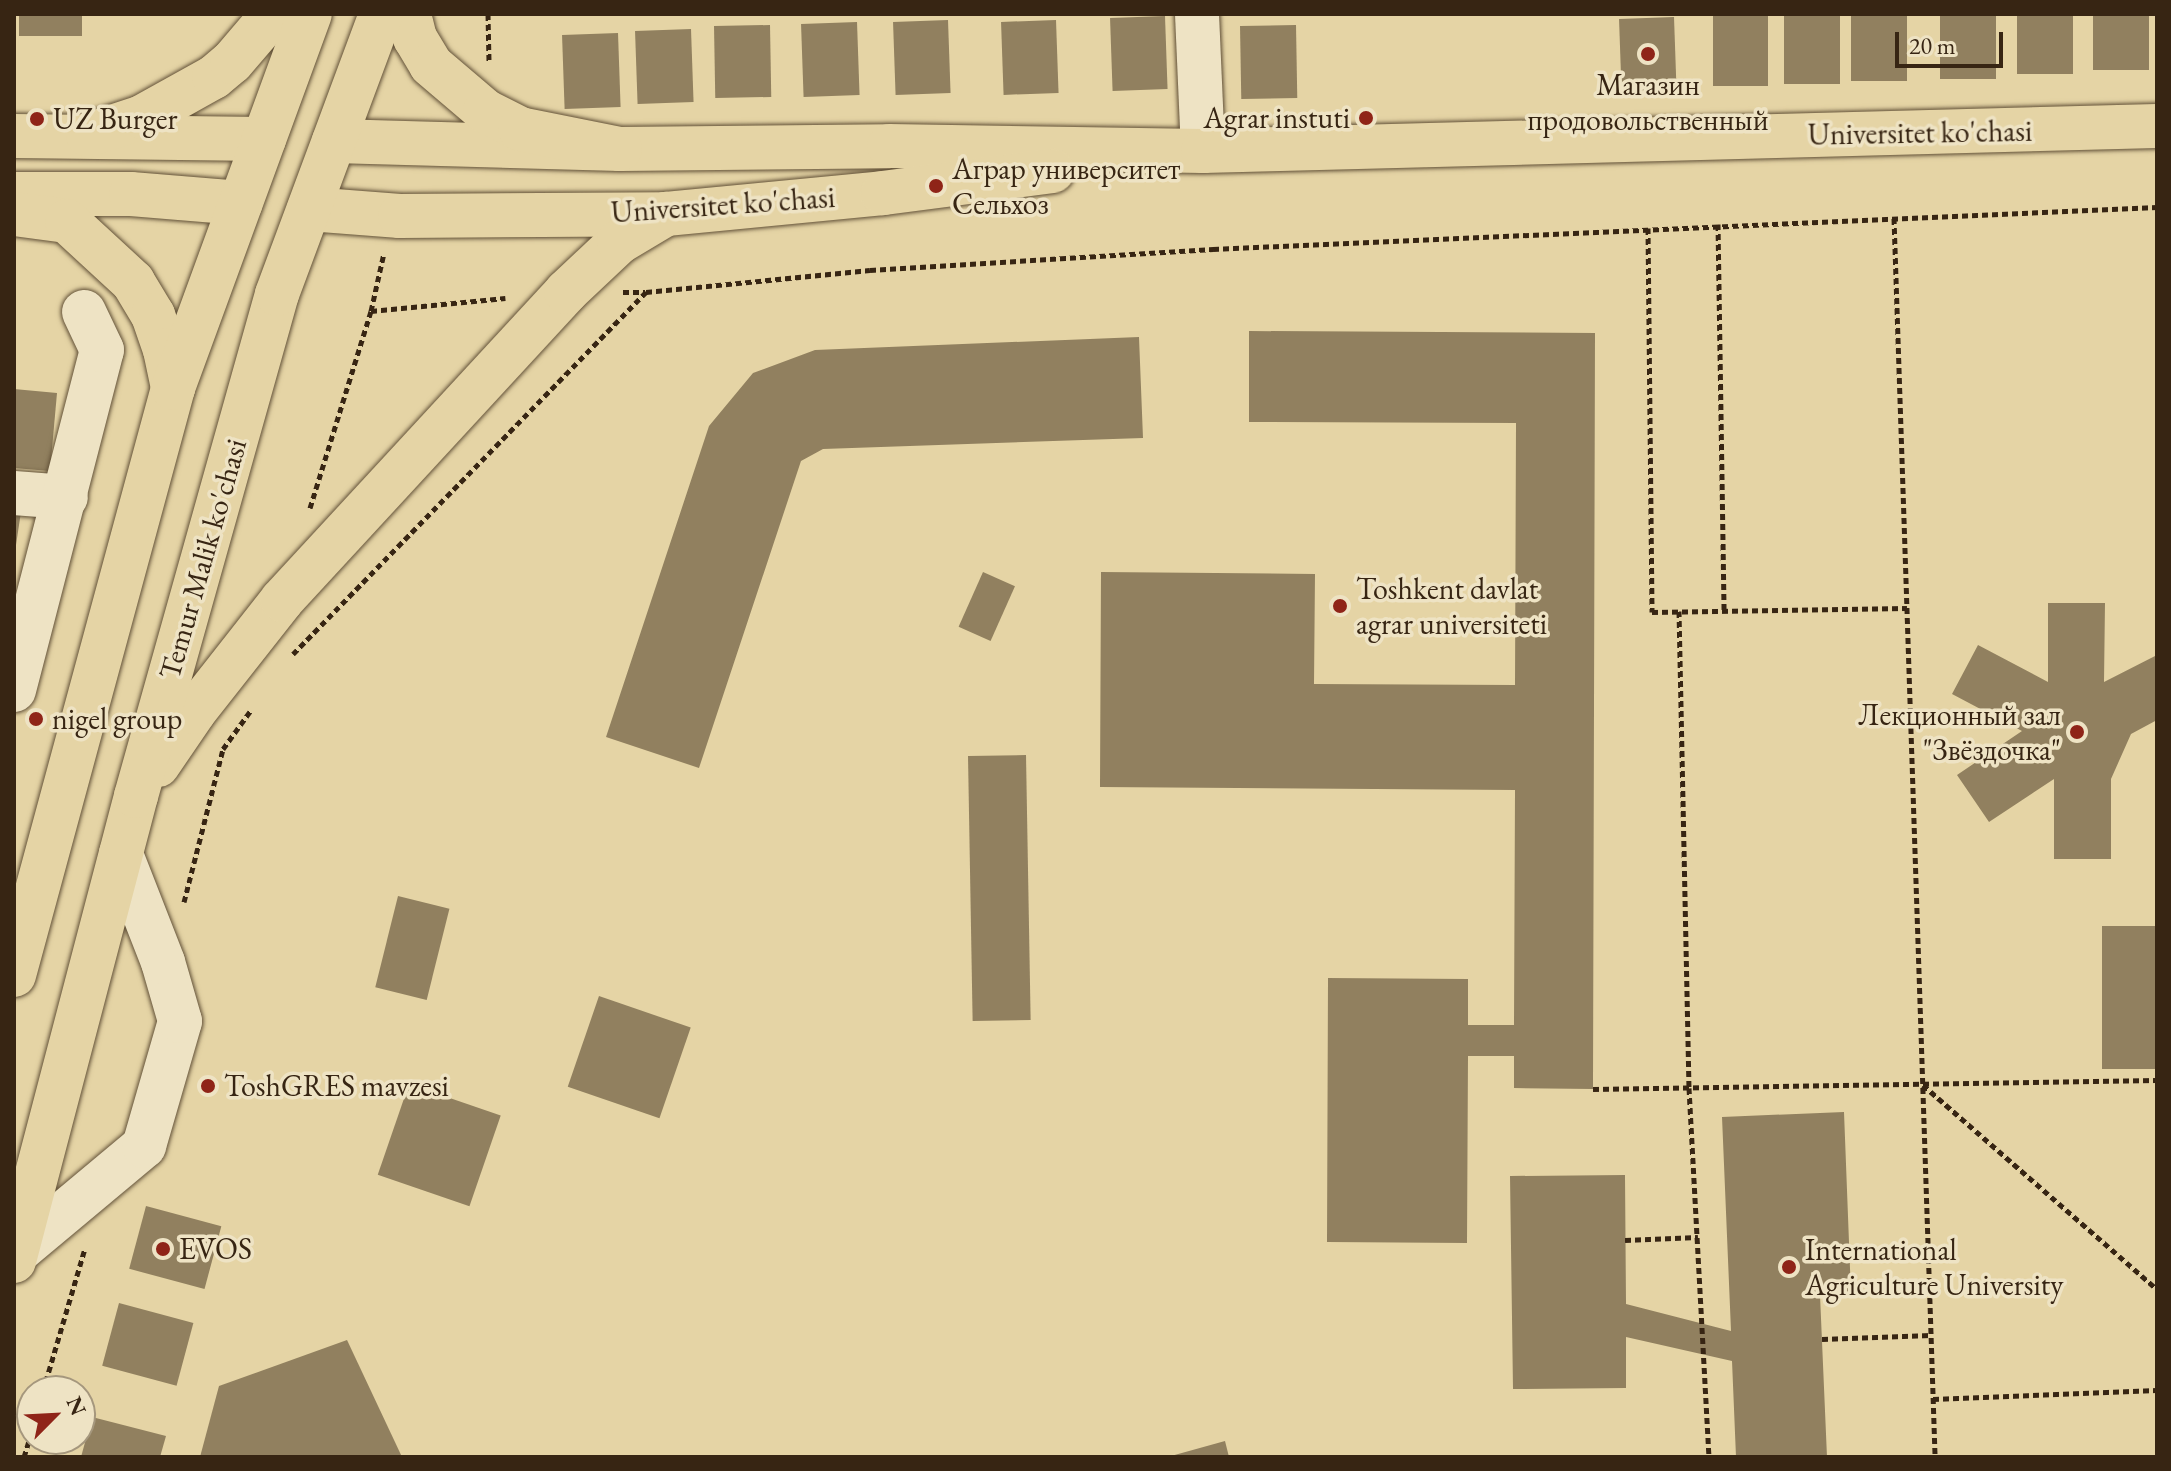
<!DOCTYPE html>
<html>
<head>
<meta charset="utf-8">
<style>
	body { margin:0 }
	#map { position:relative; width:2171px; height:1471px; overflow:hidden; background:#e5d4a5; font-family:"EB Garamond",serif }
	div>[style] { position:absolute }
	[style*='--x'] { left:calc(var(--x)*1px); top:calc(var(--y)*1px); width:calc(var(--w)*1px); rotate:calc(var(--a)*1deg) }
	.building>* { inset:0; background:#91805f; transform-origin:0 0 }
	.path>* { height:5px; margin-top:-2.5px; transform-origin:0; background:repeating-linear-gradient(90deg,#372513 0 6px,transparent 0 10px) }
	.roads { filter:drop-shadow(0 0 2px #625138) drop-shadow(0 0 2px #625138) }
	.minor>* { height:44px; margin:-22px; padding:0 22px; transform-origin:22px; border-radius:22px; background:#eee3c4 }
	.major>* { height:44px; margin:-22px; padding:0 22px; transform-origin:22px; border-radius:22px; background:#e5d4a5 }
	.highway>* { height:44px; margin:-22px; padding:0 22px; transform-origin:22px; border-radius:22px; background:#e5d4a5 }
	.dots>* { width:22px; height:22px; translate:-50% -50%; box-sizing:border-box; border:4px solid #eee3c4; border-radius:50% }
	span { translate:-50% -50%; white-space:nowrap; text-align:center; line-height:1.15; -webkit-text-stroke:7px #eee3c4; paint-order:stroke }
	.poi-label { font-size:30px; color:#372513 }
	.right { translate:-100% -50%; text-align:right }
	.left { translate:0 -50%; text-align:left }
	.street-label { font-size:30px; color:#372513 }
	.frame { position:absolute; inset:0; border:16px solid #372513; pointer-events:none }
	.north { position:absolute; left:16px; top:1375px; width:80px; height:80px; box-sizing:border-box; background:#eee3c4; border:2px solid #a5977d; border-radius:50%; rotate:66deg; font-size:22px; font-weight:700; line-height:32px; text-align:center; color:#372513 }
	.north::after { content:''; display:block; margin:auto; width:28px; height:36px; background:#8f2418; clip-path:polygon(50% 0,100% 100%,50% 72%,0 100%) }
	.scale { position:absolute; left:1895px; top:32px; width:108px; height:36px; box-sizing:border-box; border:4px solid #372513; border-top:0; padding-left:10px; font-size:24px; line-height:28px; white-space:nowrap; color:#372513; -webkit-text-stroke:6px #eee3c4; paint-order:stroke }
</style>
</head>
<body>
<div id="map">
	<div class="building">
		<i style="left:19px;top:14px;width:63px;height:22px"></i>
		<i style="left:1713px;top:14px;width:55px;height:72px"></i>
		<i style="left:1784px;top:14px;width:56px;height:70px"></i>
		<i style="left:1851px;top:14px;width:56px;height:67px"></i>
		<i style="left:1940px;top:14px;width:56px;height:65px"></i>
		<i style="left:2017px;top:14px;width:56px;height:60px"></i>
		<i style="left:2093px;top:14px;width:56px;height:56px"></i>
		<i style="left:1165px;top:16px;width:73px;height:55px;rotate:88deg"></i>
		<i style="left:1674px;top:17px;width:73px;height:55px;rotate:88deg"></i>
		<i style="left:948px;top:20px;width:73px;height:55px;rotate:88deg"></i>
		<i style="left:1056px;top:20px;width:73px;height:55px;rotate:88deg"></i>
		<i style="left:857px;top:22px;width:73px;height:56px;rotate:88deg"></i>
		<i style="left:770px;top:25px;width:72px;height:56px;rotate:89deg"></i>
		<i style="left:1296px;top:25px;width:73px;height:56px;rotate:89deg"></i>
		<i style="left:691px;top:29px;width:73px;height:56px;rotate:88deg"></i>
		<i style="left:618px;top:33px;width:74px;height:56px;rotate:88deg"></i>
		<i style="clip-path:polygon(1249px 331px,1595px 333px,1593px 1089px,1514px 1088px,1514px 1056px,1468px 1056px,1467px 1243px,1327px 1242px,1328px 978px,1468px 979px,1468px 1025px,1514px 1025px,1515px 790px,1100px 787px,1101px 572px,1315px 574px,1314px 684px,1515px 685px,1516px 423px,1249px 422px)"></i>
		<i style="clip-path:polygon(1139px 337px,1143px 438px,823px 449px,801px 461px,699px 768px,606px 737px,709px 426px,753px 373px,815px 350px)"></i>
		<i style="clip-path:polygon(14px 389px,57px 393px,50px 471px,14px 468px)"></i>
		<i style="clip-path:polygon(14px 504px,22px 505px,16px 545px,14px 545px)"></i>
		<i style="left:983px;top:572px;width:35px;height:60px;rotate:24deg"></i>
		<i style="clip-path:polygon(2048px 603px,2105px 603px,2104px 682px,2157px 655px,2157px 720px,2131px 734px,2111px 779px,2111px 859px,2054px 859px,2054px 779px,1989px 822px,1957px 775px,2022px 731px,1952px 694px,1978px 645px,2048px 682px)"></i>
		<i style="left:1026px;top:755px;width:265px;height:58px;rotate:89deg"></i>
		<i style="left:398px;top:896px;width:53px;height:94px;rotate:14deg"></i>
		<i style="left:2157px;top:926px;width:143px;height:55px;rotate:90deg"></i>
		<i style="left:599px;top:996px;width:97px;height:96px;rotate:19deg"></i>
		<i style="left:409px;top:1084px;width:97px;height:96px;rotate:19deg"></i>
		<i style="clip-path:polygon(1844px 1112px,1851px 1294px,1820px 1295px,1827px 1457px,1736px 1457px,1732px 1361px,1626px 1337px,1626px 1388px,1513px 1389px,1510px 1176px,1625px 1175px,1626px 1304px,1731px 1331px,1722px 1117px)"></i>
		<i style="left:146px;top:1206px;width:78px;height:65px;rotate:15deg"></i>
		<i style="left:119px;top:1303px;width:77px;height:65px;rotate:15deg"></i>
		<i style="clip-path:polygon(347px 1340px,402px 1457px,200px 1457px,219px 1386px)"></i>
		<i style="clip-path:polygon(92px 1417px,166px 1436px,160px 1457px,81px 1457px)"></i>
		<i style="clip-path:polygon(1225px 1441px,1229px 1457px,1172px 1457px,1171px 1456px)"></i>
	</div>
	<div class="path">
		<i style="--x:488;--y:14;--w:47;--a:88.8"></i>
		<i style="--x:1894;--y:218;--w:1240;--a:88.1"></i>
		<i style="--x:1718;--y:224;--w:387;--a:89.1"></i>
		<i style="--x:1648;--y:228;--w:384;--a:89.4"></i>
		<i style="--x:1652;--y:612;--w:255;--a:-0.9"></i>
		<i style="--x:623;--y:292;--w:22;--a:0"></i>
		<i style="--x:371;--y:311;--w:135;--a:-5.5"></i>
		<i style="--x:310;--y:508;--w:206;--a:-72.8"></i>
		<i style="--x:371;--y:311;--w:59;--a:-77.4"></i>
		<i style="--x:1679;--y:611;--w:477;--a:88.8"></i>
		<i style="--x:1689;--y:1088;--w:370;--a:86.9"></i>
		<i style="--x:293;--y:654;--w:506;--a:-45.72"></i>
		<i style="--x:646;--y:292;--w:225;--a:-5.6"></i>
		<i style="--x:870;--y:270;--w:344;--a:-3.5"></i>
		<i style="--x:1213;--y:249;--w:945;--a:-2.55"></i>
		<i style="--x:184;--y:902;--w:158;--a:-75.7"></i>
		<i style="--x:223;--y:749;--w:48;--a:-54.3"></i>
		<i style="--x:1923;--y:1085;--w:310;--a:41.1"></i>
		<i style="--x:1593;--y:1089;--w:564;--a:-0.91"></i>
		<i style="--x:1625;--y:1240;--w:73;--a:-2.4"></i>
		<i style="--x:1822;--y:1339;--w:109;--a:-2.1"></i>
		<i style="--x:43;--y:1391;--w:149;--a:-73.6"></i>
		<i style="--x:1933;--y:1399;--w:224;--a:-2.3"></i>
		<i style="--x:24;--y:1457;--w:28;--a:-73"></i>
	</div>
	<div class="roads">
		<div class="minor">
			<i style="--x:1197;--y:14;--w:137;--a:87.5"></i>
			<i style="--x:14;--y:493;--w:52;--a:4.4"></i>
			<i style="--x:14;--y:690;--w:351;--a:-75.5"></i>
			<i style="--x:102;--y:350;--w:42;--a:-115.3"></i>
			<i style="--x:16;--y:1253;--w:167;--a:-39.9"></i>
			<i style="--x:144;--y:1146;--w:130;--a:-73.9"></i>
			<i style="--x:180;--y:1021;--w:61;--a:-106.1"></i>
			<i style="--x:163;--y:962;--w:116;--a:-111.3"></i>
		</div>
		<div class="major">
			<i style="--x:14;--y:136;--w:250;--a:0.7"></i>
			<i style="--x:334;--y:141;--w:286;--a:1.6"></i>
			<i style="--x:620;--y:149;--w:269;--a:-0.6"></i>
			<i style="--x:889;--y:146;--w:314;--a:0.9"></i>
			<i style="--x:1203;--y:151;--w:954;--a:-1.5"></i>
			<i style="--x:14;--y:194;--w:117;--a:0"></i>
			<i style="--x:131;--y:194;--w:110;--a:4.7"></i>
			<i style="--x:309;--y:209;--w:91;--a:4.4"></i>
			<i style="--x:400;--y:216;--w:266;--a:-0.4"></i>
			<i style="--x:666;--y:214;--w:218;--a:-5.5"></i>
			<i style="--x:883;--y:193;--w:171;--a:-7.4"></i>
		</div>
		<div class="highway">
			<i style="--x:409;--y:14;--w:25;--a:76"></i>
			<i style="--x:415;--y:38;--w:31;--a:59"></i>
			<i style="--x:431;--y:65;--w:71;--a:40.4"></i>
			<i style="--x:485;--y:111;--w:39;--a:27"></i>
			<i style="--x:520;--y:129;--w:102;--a:11.3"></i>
			<i style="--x:88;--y:135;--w:57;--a:-18.4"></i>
			<i style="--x:142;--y:117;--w:82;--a:-29.1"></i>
			<i style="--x:214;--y:77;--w:23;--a:-40"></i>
			<i style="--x:232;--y:62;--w:63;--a:-49.5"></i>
			<i style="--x:14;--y:214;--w:53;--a:7.5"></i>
			<i style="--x:67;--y:221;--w:90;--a:42.7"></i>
			<i style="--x:133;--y:282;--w:39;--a:59"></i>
			<i style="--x:153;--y:315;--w:37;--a:71"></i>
			<i style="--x:165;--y:350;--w:39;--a:78"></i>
			<i style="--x:158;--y:765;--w:64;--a:-55.8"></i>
			<i style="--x:194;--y:712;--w:142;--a:-51.8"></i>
			<i style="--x:282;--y:600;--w:419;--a:-47.3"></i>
			<i style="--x:566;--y:292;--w:73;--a:-43.3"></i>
			<i style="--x:619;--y:242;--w:55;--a:-30.8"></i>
			<i style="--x:14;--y:975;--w:608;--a:-74.84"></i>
			<i style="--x:173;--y:388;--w:398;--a:-69.9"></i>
			<i style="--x:14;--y:1261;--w:481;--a:-75.3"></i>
			<i style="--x:136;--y:796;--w:521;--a:-74.31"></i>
			<i style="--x:277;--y:294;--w:299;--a:-69.6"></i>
		</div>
	</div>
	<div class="dots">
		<i style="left:1648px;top:54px;background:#8f2418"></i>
		<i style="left:1366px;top:118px;background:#8f2418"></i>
		<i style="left:37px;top:119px;background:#8f2418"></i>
		<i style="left:936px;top:186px;background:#8f2418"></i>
		<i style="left:1340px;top:606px;background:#8f2418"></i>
		<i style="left:36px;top:719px;background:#8f2418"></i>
		<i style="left:2077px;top:732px;background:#8f2418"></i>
		<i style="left:208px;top:1086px;background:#8f2418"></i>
		<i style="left:163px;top:1249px;background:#8f2418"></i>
		<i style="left:1789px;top:1267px;background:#8f2418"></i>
	</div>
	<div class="poi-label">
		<span style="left:1648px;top:102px">Магазин<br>продовольственный</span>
		<span class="right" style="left:1350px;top:118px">Agrar instuti</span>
		<span class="left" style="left:53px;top:119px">UZ Burger</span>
		<span class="left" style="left:952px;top:186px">Аграр университет<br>Сельхоз</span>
		<span class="left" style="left:1356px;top:606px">Toshkent davlat<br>agrar universiteti</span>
		<span class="right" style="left:2061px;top:732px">Лекционный зал<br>"Звёздочка"</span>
		<span class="left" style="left:52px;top:719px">nigel group</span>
		<span class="left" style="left:224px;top:1086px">ToshGRES mavzesi</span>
		<span class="left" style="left:179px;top:1249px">EVOS</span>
		<span class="left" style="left:1805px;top:1267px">International<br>Agriculture University</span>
	</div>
	<div class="street-label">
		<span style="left:1920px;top:133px;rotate:-1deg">Universitet ko'chasi</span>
		<span style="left:723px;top:205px;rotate:-4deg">Universitet ko'chasi</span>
		<span style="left:203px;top:559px;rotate:-74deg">Temur Malik ko'chasi</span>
	</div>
	<div class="frame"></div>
	<div class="north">N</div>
	<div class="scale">20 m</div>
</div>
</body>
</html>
